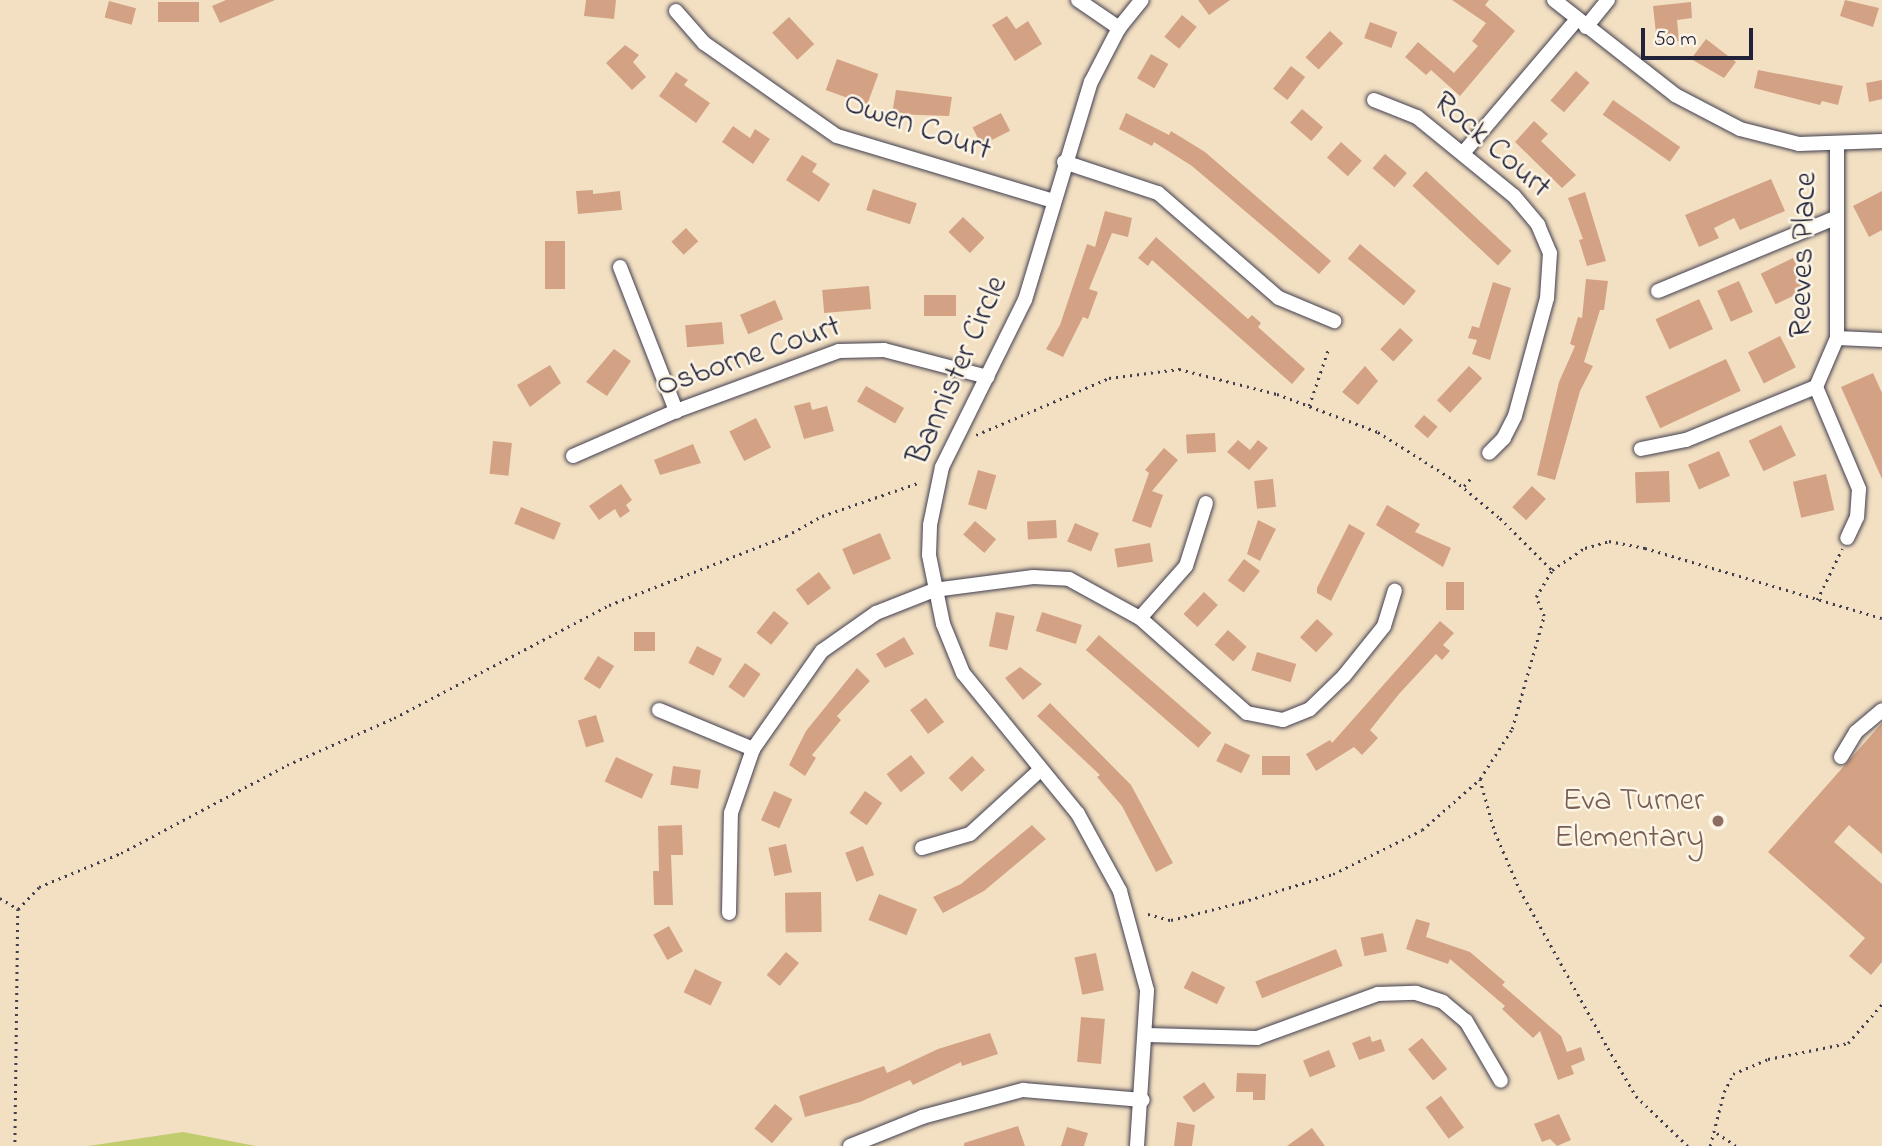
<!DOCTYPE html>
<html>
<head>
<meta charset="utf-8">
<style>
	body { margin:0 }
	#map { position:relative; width:1882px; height:1146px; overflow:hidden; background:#f3e0c2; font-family:"Indie Flower",sans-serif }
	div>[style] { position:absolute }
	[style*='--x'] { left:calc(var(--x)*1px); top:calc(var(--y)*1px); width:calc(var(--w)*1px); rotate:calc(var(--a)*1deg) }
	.green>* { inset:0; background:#c0cc6e }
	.building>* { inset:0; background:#d3a284; transform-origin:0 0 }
	.path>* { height:2.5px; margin-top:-1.25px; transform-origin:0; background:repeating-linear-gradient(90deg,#413e4f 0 2px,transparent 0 7px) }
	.roads { filter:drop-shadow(0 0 2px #413e4f) drop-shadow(0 0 2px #413e4f) }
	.minor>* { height:14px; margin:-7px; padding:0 7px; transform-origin:7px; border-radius:7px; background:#fff }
	.dots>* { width:19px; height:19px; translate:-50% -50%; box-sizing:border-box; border:4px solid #fcf5e5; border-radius:50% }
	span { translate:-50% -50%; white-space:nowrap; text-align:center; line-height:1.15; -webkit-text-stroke:5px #fcf5e5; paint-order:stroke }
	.street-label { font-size:32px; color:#22223b }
	.education-label { font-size:32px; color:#785e54 }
	.right { translate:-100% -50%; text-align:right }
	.scale { position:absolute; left:1641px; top:28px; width:112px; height:32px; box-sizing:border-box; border:4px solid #22223b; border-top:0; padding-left:9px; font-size:21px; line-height:24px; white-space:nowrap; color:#22223b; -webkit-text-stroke:5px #fcf5e5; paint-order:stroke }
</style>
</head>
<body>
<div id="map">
	<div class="green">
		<i style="clip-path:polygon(183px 1132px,256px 1146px,88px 1146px)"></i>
	</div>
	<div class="building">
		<i style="clip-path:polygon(226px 0,275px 0,220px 23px,212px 6px)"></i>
		<i style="clip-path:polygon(586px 0,616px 0,614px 19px,584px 16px)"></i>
		<i style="clip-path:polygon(1198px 0,1230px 0,1209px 15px)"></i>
		<i style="clip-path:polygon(1452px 0,1489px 0,1485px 5px,1515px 31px,1460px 96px,1431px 70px,1426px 75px,1405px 57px,1418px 42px,1454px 73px,1478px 46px,1472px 41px,1486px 23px)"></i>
		<i style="clip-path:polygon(1845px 0,1879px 8px,1873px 27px,1840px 16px)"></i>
		<i style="left:109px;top:1px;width:28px;height:17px;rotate:15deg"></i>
		<i style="left:158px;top:2px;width:41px;height:20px"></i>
		<i style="clip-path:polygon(1691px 2px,1692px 18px,1677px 20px,1679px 41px,1657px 43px,1653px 6px)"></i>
		<i style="left:1182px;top:15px;width:19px;height:28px;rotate:39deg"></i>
		<i style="clip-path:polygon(1007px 16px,1016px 29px,1028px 21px,1042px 44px,1015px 61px,992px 25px)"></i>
		<i style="left:789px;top:17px;width:37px;height:23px;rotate:47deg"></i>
		<i style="left:1370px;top:22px;width:29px;height:17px;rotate:20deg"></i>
		<i style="left:1330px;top:31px;width:18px;height:36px;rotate:43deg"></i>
		<i style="clip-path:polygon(1706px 39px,1736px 62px,1724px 78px,1691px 59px)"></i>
		<i style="clip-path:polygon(625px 45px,639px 55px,633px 62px,646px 77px,632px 90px,606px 63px)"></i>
		<i style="left:1151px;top:54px;width:20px;height:28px;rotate:30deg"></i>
		<i style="left:837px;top:59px;width:44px;height:33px;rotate:20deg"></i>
		<i style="left:1291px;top:66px;width:18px;height:29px;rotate:38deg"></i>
		<i style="clip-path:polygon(1758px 70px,1843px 86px,1838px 105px,1822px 101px,1820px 105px,1754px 88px)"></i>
		<i style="left:1576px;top:71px;width:18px;height:39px;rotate:41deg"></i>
		<i style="clip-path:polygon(676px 72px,688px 80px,684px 85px,710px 103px,696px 123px,659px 96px)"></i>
		<i style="clip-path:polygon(1882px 80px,1882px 99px,1869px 102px,1866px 83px)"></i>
		<i style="clip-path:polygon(896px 90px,952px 97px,949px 116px,892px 114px)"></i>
		<i style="left:1613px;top:100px;width:82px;height:18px;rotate:35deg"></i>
		<i style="left:1302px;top:109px;width:28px;height:18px;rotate:41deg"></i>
		<i style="left:1001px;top:113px;width:20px;height:32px;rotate:63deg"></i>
		<i style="clip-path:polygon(1126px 113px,1169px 135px,1171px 131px,1205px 152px,1331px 261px,1319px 274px,1192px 166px,1154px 142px,1152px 146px,1119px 129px)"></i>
		<i style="clip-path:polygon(1534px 121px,1548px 134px,1541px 141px,1576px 175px,1562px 188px,1515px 142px)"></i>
		<i style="clip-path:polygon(733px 126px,750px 138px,755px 129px,770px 139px,753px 164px,722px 142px)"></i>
		<i style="left:1341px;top:142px;width:28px;height:21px;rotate:42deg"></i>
		<i style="left:1385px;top:154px;width:29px;height:19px;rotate:41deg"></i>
		<i style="clip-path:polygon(802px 155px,817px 164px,812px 172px,830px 184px,819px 202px,786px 180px)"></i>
		<i style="left:1426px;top:171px;width:117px;height:20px;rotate:43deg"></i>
		<i style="clip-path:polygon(1771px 179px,1785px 211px,1740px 230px,1734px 218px,1714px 228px,1719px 238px,1699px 247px,1685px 215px)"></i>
		<i style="left:873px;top:189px;width:46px;height:22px;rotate:18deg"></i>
		<i style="clip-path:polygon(593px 190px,593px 194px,620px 191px,622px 210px,578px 214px,576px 191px)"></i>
		<i style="clip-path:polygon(1882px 191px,1882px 230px,1869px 237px,1853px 206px)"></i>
		<i style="clip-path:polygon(1585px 192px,1606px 261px,1587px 266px,1579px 240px,1583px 239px,1568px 198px)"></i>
		<i style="clip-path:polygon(1105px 211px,1132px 218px,1128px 237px,1112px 233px,1089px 289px,1098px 292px,1088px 319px,1083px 317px,1063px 357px,1046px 349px,1060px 325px,1087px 244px,1095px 247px)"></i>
		<i style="left:963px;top:217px;width:30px;height:21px;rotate:44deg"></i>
		<i style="left:686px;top:228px;width:18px;height:20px;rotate:47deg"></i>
		<i style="clip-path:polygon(1156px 237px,1248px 319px,1252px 315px,1261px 323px,1258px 327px,1305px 369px,1292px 384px,1152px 260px,1148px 266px,1138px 258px)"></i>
		<i style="left:545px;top:241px;width:20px;height:48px"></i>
		<i style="left:1360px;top:244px;width:73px;height:19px;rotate:40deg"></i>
		<i style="left:1793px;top:258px;width:34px;height:36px;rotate:64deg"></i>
		<i style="clip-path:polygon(1586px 279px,1608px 281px,1604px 310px,1600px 310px,1584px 362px,1593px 366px,1580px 391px,1555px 480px,1537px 475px,1559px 382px,1575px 346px,1570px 344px,1578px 317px,1582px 318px)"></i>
		<i style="left:1739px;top:281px;width:34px;height:24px;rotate:66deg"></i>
		<i style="clip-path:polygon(1493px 282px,1511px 288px,1490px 360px,1472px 354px,1477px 340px,1468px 338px,1472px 326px,1479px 328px)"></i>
		<i style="left:869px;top:286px;width:23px;height:47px;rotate:85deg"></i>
		<i style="left:924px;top:295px;width:32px;height:21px"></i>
		<i style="left:1699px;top:299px;width:33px;height:48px;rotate:65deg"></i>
		<i style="left:775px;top:300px;width:21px;height:38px;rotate:67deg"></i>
		<i style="left:722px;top:322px;width:22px;height:37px;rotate:85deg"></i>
		<i style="left:1400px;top:328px;width:18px;height:29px;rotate:43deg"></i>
		<i style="left:1780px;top:336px;width:35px;height:36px;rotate:63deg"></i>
		<i style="clip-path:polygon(614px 349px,631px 361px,607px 396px,586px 382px)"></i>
		<i style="left:1726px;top:359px;width:35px;height:89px;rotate:65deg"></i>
		<i style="clip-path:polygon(550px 365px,561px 383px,530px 407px,517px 385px)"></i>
		<i style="clip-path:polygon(1365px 366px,1378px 381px,1358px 405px,1342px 392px)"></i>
		<i style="left:1469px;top:366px;width:18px;height:47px;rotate:43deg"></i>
		<i style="clip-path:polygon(1873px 373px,1882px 393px,1882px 479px,1841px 387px)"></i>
		<i style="left:866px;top:386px;width:44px;height:18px;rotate:30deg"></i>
		<i style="clip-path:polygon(810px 402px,812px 410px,827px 406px,834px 431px,804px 439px,794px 406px)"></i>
		<i style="left:1424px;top:415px;width:18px;height:15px;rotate:41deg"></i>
		<i style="left:756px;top:418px;width:33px;height:30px;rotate:63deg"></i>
		<i style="left:1781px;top:425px;width:34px;height:36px;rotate:64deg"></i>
		<i style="left:1215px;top:433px;width:19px;height:29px;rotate:87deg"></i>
		<i style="clip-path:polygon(1238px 440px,1250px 450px,1258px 440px,1268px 448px,1249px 470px,1227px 452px)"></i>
		<i style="left:493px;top:441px;width:19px;height:33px;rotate:6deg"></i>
		<i style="clip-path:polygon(693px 444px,701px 463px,660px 475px,654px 460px)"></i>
		<i style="clip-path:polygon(1164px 448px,1178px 460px,1152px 491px,1163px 495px,1151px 528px,1132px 521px,1149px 473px,1145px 470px)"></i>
		<i style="left:1719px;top:451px;width:27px;height:34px;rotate:66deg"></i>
		<i style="left:978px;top:470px;width:19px;height:36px;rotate:16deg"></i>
		<i style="left:1669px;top:471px;width:31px;height:34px;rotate:88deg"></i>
		<i style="left:1826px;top:474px;width:37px;height:34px;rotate:77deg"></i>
		<i style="left:1273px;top:479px;width:28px;height:19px;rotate:84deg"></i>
		<i style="clip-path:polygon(621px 484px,632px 500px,626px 505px,630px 511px,620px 518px,615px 509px,599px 520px,589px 506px)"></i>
		<i style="left:1532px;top:486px;width:19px;height:29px;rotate:43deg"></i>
		<i style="clip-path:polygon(1387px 505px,1420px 524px,1415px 532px,1451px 548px,1443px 567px,1376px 525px)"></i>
		<i style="left:521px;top:507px;width:43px;height:18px;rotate:22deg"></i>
		<i style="left:1056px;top:520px;width:18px;height:29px;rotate:87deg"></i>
		<i style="clip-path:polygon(1258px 520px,1276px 529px,1260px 561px,1247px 554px)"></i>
		<i style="left:975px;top:521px;width:28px;height:18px;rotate:41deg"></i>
		<i style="left:1075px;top:523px;width:26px;height:20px;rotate:23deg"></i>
		<i style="clip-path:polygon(1349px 524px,1365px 533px,1331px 601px,1317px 593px,1317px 588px)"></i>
		<i style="left:880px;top:533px;width:28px;height:41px;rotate:67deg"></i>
		<i style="left:1150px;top:543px;width:19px;height:36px;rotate:81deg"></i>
		<i style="left:1244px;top:559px;width:20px;height:27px;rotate:37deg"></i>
		<i style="left:819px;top:572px;width:20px;height:29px;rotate:53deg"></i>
		<i style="left:1446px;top:582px;width:18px;height:28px"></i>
		<i style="left:1204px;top:592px;width:19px;height:30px;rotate:43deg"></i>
		<i style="left:774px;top:611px;width:19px;height:28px;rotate:39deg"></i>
		<i style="left:996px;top:612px;width:19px;height:35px;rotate:12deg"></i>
		<i style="left:1042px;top:612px;width:42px;height:20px;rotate:18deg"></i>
		<i style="left:1317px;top:619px;width:22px;height:25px;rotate:43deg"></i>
		<i style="clip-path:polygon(1440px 621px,1454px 633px,1443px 645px,1450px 651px,1442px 660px,1436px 654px,1399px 694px,1370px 730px,1378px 738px,1362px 755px,1354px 747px,1316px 771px,1306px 754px,1330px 740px,1332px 743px)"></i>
		<i style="left:1228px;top:630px;width:25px;height:20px;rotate:42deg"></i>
		<i style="left:634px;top:632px;width:21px;height:19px"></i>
		<i style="left:1099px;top:635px;width:149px;height:20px;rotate:41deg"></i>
		<i style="clip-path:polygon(904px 637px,914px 654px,885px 668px,876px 654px)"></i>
		<i style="left:697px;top:646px;width:28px;height:19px;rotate:27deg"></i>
		<i style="left:1257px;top:652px;width:41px;height:19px;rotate:17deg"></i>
		<i style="left:598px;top:656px;width:19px;height:27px;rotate:32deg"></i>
		<i style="left:745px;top:663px;width:19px;height:29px;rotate:35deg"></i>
		<i style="clip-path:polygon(1020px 667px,1042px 684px,1023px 700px,1005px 678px)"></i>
		<i style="clip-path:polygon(857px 668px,870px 681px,837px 716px,841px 720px,812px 755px,816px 758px,805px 776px,789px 765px,806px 731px)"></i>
		<i style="left:926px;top:698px;width:30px;height:20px;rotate:53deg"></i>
		<i style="clip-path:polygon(1050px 703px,1131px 785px,1173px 863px,1156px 872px,1122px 806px,1097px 777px,1100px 775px,1037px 716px)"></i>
		<i style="left:596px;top:715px;width:28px;height:19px;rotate:73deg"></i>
		<i style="clip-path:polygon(1882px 723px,1882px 854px,1849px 825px,1834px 842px,1882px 884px,1882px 962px,1871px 975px,1849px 956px,1865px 938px,1768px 852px)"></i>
		<i style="left:1225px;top:743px;width:28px;height:20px;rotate:26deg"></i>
		<i style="left:911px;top:755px;width:23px;height:31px;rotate:52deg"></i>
		<i style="left:972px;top:756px;width:19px;height:32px;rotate:47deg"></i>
		<i style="left:1262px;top:756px;width:28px;height:19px"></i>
		<i style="left:616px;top:757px;width:41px;height:27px;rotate:25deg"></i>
		<i style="left:673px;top:766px;width:28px;height:19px;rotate:8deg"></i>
		<i style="left:774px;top:791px;width:20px;height:32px;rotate:24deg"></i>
		<i style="left:865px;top:791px;width:21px;height:27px;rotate:35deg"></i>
		<i style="clip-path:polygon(682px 825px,683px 855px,671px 855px,673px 905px,654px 905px,653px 871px,659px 871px,658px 826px)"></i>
		<i style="clip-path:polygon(1032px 825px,1046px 839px,984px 891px,943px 913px,933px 897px,961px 884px)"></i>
		<i style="left:786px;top:844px;width:29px;height:18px;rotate:78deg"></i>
		<i style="left:863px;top:846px;width:31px;height:19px;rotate:69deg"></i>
		<i style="left:821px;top:892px;width:40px;height:36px;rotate:89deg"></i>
		<i style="left:879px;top:894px;width:41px;height:28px;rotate:22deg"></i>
		<i style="clip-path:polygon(1416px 919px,1430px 923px,1426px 937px,1470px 952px,1505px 982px,1502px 985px,1561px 1036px,1567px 1052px,1581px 1047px,1585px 1060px,1571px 1066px,1574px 1074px,1558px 1080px,1540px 1031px,1533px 1038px,1502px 1009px,1505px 1006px,1450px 959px,1448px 964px,1406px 949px)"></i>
		<i style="left:669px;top:926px;width:29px;height:18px;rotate:61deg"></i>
		<i style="left:1383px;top:933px;width:19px;height:23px;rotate:78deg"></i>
		<i style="left:1336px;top:949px;width:18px;height:87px;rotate:68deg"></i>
		<i style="left:786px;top:952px;width:17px;height:30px;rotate:40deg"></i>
		<i style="left:1096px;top:953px;width:38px;height:22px;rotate:78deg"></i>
		<i style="left:695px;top:969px;width:30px;height:26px;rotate:26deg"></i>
		<i style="left:1192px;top:971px;width:37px;height:19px;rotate:26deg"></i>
		<i style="left:1081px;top:1017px;width:24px;height:45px;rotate:5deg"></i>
		<i style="clip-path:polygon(990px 1033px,998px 1054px,962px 1066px,961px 1062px,913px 1085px,910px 1080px,860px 1102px,805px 1117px,799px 1096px,884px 1066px,887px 1073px,938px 1049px)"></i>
		<i style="clip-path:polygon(1370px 1036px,1372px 1042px,1381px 1039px,1385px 1051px,1359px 1060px,1352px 1043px)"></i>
		<i style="left:1422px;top:1038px;width:40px;height:18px;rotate:51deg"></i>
		<i style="left:1329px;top:1050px;width:18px;height:28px;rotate:68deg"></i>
		<i style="clip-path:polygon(1237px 1073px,1266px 1074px,1265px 1100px,1253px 1100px,1253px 1092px,1236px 1092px)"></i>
		<i style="left:1204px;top:1082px;width:19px;height:26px;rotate:55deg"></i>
		<i style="left:1441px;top:1096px;width:39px;height:19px;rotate:54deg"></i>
		<i style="left:775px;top:1104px;width:23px;height:32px;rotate:40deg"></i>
		<i style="clip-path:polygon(1559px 1114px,1571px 1140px,1557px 1146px,1550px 1139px,1542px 1142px,1534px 1124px)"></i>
		<i style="clip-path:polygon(1177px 1122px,1195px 1125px,1192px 1146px,1174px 1146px)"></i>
		<i style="clip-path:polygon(1018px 1126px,1025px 1146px,964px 1146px,964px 1143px)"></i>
		<i style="clip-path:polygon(1067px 1127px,1088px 1133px,1084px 1146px,1061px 1146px)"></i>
		<i style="clip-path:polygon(1312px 1128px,1325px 1146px,1287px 1146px)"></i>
	</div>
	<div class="path">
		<i style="--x:1309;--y:406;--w:59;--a:-71.3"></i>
		<i style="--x:976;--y:435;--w:145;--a:-23.2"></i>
		<i style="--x:1109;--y:378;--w:71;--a:-7.3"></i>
		<i style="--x:1179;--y:369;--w:101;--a:14.3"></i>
		<i style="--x:1277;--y:394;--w:108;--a:20.6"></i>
		<i style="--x:1378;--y:432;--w:90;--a:32.3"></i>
		<i style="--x:1454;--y:480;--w:60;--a:39.6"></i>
		<i style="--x:1500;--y:518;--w:74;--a:45"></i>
		<i style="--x:1464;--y:486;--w:11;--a:-49"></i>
		<i style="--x:1817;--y:600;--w:57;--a:-63.9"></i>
		<i style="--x:1480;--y:779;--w:55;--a:74.2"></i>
		<i style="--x:1495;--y:832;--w:63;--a:66.7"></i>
		<i style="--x:1520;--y:890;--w:181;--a:60.9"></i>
		<i style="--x:1608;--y:1048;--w:56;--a:59.7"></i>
		<i style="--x:1636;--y:1096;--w:72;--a:43.9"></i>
		<i style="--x:0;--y:898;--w:21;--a:31"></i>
		<i style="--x:18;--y:909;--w:237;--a:90.7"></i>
		<i style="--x:18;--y:909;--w:30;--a:-46"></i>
		<i style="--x:39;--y:887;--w:89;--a:-22.5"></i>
		<i style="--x:121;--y:853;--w:188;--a:-27.9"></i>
		<i style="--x:287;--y:765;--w:117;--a:-23.7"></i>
		<i style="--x:394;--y:718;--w:243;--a:-27.7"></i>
		<i style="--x:609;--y:605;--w:190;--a:-21.3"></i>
		<i style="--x:786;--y:536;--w:41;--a:-29.1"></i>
		<i style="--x:822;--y:516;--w:102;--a:-19"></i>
		<i style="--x:1148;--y:914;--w:24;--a:15"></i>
		<i style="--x:1171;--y:920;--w:73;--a:-14.2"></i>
		<i style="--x:1242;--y:902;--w:95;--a:-17.1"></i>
		<i style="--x:1333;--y:874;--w:99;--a:-26.3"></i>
		<i style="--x:1422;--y:830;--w:77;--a:-41.3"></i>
		<i style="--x:1480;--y:779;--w:59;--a:-57.4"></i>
		<i style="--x:1512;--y:729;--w:117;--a:-74.2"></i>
		<i style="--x:1544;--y:616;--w:21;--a:-113"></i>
		<i style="--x:1536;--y:597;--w:31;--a:-59"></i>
		<i style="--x:1552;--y:570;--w:40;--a:-34"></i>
		<i style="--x:1585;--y:548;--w:25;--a:-16"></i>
		<i style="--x:1609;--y:541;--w:37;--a:11"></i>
		<i style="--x:1645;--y:548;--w:247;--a:16.5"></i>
		<i style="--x:1717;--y:1133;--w:23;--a:34"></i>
		<i style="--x:1710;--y:1146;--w:56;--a:-75.5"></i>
		<i style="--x:1724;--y:1092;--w:20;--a:-63"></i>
		<i style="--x:1733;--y:1074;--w:38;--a:-23"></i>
		<i style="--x:1768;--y:1059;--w:82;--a:-11.3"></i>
		<i style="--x:1848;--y:1043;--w:52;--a:-48.9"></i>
	</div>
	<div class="roads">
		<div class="minor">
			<i style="--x:1078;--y:0;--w:50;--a:34.3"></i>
			<i style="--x:1554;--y:0;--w:154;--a:38.1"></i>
			<i style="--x:1675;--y:95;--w:73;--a:27.6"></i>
			<i style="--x:1740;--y:129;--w:61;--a:14.3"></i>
			<i style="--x:1799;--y:144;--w:83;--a:-2.1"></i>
			<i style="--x:676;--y:11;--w:43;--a:48.8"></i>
			<i style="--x:704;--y:43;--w:162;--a:35"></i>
			<i style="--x:837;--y:136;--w:226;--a:16.7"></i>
			<i style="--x:1586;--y:27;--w:35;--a:-51"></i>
			<i style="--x:1374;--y:100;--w:46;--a:21.6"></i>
			<i style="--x:1417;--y:117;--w:125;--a:39.2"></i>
			<i style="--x:1514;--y:196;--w:38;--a:50"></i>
			<i style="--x:1538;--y:225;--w:30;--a:67"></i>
			<i style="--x:1550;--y:253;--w:45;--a:93.8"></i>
			<i style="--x:1547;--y:298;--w:122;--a:105.2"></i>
			<i style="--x:1515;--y:416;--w:25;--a:117"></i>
			<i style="--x:1504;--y:438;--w:21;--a:135"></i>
			<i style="--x:1464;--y:152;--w:175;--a:-49.6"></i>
			<i style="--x:1064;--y:162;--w:99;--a:18.3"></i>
			<i style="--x:1158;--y:193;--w:160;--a:41"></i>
			<i style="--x:1279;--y:298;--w:60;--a:22.7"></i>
			<i style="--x:620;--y:267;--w:155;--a:68.7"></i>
			<i style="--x:1658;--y:291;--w:191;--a:-22.4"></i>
			<i style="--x:1837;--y:338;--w:45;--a:2.5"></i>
			<i style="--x:1816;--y:387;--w:111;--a:67.1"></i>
			<i style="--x:1859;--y:489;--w:28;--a:94"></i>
			<i style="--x:1857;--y:517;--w:23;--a:115"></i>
			<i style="--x:1641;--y:449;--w:46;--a:-11.3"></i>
			<i style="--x:1686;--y:440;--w:140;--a:-22.2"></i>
			<i style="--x:1816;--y:387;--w:53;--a:-66.8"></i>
			<i style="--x:1837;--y:338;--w:193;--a:-90"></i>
			<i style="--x:573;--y:456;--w:112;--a:-23.6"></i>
			<i style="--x:676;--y:411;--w:174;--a:-20.2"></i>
			<i style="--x:839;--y:351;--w:45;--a:-1.3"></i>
			<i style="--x:884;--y:350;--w:107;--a:14.6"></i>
			<i style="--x:1140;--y:618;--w:69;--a:-48.5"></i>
			<i style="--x:1186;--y:566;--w:66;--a:-72.4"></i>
			<i style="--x:659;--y:710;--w:102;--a:22.5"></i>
			<i style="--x:1841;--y:757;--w:29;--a:-59"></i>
			<i style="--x:1856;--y:732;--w:34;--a:-40"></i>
			<i style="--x:922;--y:848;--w:50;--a:-16.3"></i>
			<i style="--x:970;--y:834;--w:95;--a:-42.4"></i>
			<i style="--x:729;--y:913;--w:100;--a:-88.9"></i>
			<i style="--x:731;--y:813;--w:68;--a:-71"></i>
			<i style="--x:753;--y:749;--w:120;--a:-54.9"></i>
			<i style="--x:822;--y:651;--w:66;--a:-35.1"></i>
			<i style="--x:876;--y:613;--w:62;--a:-21.6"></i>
			<i style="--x:934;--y:590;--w:100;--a:-7.5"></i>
			<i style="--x:1033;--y:577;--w:36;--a:3"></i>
			<i style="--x:1069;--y:579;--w:81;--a:28.8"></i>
			<i style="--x:1140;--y:618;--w:143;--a:41.6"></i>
			<i style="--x:1247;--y:713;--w:37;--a:11"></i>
			<i style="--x:1283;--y:720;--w:29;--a:-22"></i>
			<i style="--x:1310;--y:709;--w:47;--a:-44.1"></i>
			<i style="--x:1344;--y:676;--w:64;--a:-51.3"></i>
			<i style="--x:1384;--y:626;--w:37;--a:-73"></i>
			<i style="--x:1147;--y:1035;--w:110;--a:1.6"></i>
			<i style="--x:1257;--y:1038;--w:129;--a:-20"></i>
			<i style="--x:1378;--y:994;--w:38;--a:-2"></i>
			<i style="--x:1416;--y:993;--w:28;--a:18"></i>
			<i style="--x:1443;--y:1002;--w:30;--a:40"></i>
			<i style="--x:1466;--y:1021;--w:69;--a:59.7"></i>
			<i style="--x:850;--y:1146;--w:78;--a:-21.9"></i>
			<i style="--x:922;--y:1117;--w:105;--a:-15"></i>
			<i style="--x:1023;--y:1090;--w:120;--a:4.8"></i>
			<i style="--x:1137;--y:1146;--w:156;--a:-86.3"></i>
			<i style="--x:1147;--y:990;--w:103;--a:-105.3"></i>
			<i style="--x:1120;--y:891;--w:88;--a:-118.6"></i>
			<i style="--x:1078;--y:814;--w:182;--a:-129.2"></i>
			<i style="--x:963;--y:673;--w:53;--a:-112.2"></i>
			<i style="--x:943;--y:624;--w:70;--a:-101.5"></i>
			<i style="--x:929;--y:555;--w:30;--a:-88"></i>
			<i style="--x:930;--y:525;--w:59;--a:-78.3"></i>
			<i style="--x:942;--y:467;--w:186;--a:-63.6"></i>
			<i style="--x:1025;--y:300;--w:228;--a:-73.2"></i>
			<i style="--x:1091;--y:82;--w:61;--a:-62.6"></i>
			<i style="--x:1119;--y:28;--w:36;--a:-51"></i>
		</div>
	</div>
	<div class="dots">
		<i style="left:1718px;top:821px;background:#8d6e63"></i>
	</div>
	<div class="street-label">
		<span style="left:917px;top:128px;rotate:19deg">Owen Court</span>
		<span style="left:1491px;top:146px;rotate:41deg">Rock Court</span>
		<span style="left:1805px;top:255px;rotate:-88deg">Reeves Place</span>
		<span style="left:749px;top:358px;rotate:-19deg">Osborne Court</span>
		<span style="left:959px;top:371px;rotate:-66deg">Bannister Circle</span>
	</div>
	<div class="education-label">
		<span class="right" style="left:1704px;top:821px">Eva Turner<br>Elementary</span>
	</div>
	<div class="scale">50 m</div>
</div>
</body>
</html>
